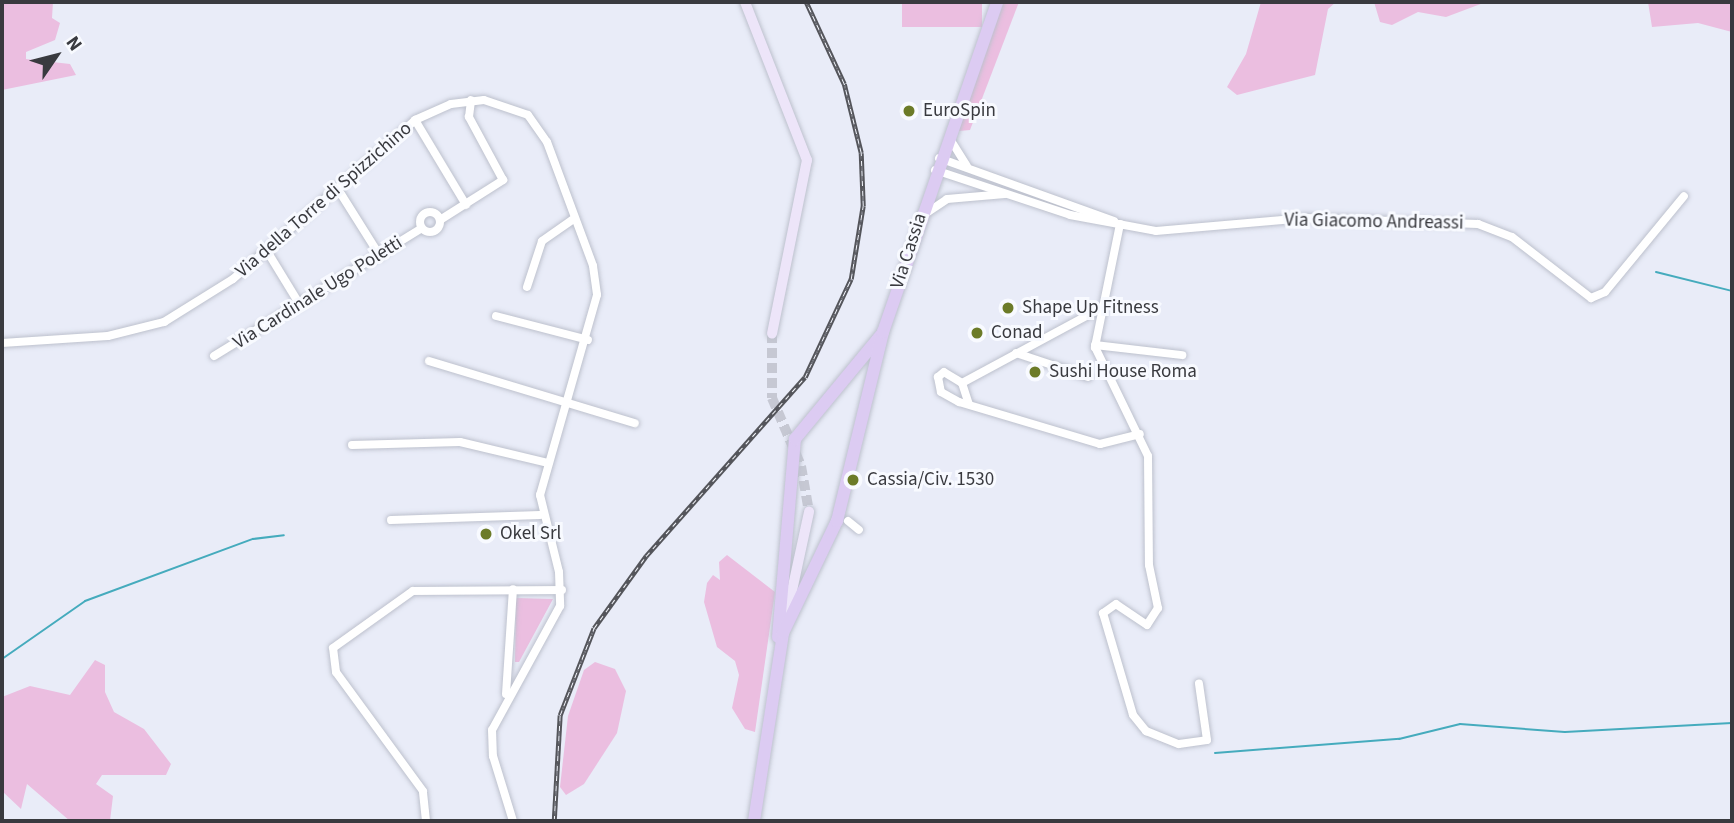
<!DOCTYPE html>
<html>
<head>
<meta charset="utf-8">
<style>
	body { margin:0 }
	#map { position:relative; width:1734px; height:823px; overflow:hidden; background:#e9ecf8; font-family:"Source Sans 3",sans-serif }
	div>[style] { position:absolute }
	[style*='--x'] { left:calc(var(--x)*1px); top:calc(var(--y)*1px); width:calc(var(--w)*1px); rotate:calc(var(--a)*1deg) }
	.green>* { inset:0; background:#ebbee0; transform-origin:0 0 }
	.stream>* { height:2px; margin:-1px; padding:0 1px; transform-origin:1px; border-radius:1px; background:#45abbd }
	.secondary-tunnel>* { height:10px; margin-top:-5px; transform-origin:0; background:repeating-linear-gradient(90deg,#c6c8d3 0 10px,transparent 0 15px) }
	.roads { filter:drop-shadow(0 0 2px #bdc1cd) drop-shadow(0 0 2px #bdc1cd) }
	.minor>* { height:8px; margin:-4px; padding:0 4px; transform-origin:4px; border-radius:4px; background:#fff }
	.minor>.ring { margin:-4px; padding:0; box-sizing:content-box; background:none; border:8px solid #fff; border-radius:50% }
	.secondary>* { height:10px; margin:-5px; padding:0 5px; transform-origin:5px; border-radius:5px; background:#ede5f9 }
	.primary>* { height:12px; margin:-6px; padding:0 6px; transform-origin:6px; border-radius:6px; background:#dccbf2 }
	.rail>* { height:4.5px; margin-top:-2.25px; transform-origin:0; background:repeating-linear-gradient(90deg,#f8faff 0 5px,#54555b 0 10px); box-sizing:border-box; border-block:2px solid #54555b }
	.dots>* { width:19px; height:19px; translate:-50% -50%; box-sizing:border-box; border:4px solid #f8faff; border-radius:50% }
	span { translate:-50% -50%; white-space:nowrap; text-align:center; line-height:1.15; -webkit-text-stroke:6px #f8faff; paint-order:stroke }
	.poi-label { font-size:19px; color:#393a3f }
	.left { translate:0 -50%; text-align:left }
	.street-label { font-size:19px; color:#393a3f }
	.frame { position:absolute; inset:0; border:4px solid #393a3f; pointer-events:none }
	.north { position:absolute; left:21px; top:21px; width:70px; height:70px; -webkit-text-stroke:5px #f8faff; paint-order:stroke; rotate:55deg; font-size:19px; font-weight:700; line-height:28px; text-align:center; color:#393a3f }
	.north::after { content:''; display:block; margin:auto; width:24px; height:32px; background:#393a3f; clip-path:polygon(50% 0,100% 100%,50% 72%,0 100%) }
</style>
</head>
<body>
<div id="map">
	<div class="green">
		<i style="clip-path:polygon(53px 2px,52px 18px,60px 23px,55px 40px,26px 52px,26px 59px,70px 64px,76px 75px,2px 90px,2px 3px)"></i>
		<i style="left:902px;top:2px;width:80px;height:25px"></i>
		<i style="clip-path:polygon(998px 2px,1019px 2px,970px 130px,959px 131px,955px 121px)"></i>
		<i style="clip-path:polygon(1261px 2px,1336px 2px,1328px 9px,1315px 75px,1237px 95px,1227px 87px,1246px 54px)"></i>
		<i style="clip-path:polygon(1374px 2px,1486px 2px,1446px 17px,1418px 12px,1392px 25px,1380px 22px)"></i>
		<i style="clip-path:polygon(1648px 2px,1732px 2px,1732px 32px,1698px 23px,1652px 27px)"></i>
		<i style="clip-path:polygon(727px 555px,775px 592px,755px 732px,745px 729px,732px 708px,739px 675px,735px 661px,717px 647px,704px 602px,707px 583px,713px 575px,720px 580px,719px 562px)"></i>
		<i style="clip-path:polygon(516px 598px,553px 599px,519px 662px,515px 662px)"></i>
		<i style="clip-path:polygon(95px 660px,105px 665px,105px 692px,114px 712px,144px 729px,171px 764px,166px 775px,102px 775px,96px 784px,113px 796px,110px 821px,70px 821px,27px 784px,21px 809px,2px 791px,2px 697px,30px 686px,70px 695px)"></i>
		<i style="clip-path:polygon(595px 662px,615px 669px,626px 691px,617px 733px,584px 784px,566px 795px,560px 787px,568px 716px,584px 670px)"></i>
	</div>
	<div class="stream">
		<i style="--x:1656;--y:272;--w:78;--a:14"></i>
		<i style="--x:2;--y:659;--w:101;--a:-34.9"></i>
		<i style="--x:85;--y:601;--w:179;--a:-20.3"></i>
		<i style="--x:253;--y:539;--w:31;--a:-7"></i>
		<i style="--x:1215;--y:753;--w:185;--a:-4.4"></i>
		<i style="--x:1399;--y:739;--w:63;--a:-13.8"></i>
		<i style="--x:1460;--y:724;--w:105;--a:4.4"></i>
		<i style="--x:1565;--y:732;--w:167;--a:-3.1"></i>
	</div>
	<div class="secondary-tunnel">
		<i style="--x:772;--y:333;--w:65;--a:90"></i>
		<i style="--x:772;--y:398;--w:74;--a:66.9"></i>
		<i style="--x:801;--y:466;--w:47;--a:80.1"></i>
	</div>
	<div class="roads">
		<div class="minor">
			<i style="--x:415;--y:120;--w:99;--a:59"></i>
			<i style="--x:950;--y:139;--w:32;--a:58"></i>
			<i style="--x:939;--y:158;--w:186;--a:19.8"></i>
			<i style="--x:935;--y:170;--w:142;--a:18.4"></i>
			<i style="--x:1070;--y:215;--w:87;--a:10.5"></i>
			<i style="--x:1156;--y:231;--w:150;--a:-5"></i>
			<i style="--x:1305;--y:218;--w:173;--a:2"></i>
			<i style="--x:1478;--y:224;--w:36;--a:21"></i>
			<i style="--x:1512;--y:237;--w:100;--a:37.7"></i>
			<i style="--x:1591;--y:298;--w:15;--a:-23"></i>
			<i style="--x:1605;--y:292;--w:124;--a:-50.5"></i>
			<i style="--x:341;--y:194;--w:73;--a:57.8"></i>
			<i class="ring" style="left:420px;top:212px;width:12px;height:12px"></i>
			<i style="--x:928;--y:212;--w:23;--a:-34"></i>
			<i style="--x:947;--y:199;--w:58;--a:-4.9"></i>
			<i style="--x:440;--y:220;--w:75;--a:-32.4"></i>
			<i style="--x:503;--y:180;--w:72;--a:-118.4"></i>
			<i style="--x:469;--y:117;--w:17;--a:-83"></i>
			<i style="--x:1120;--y:224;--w:126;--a:101.5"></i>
			<i style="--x:1095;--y:347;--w:121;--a:64.1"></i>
			<i style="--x:1148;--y:456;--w:109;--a:89.5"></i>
			<i style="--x:1149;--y:565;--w:44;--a:78.2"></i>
			<i style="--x:1158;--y:608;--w:20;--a:123"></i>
			<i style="--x:1147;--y:625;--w:37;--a:-146"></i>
			<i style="--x:1116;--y:604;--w:16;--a:145"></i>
			<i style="--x:1103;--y:613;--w:106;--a:73.6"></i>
			<i style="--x:1133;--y:715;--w:21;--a:51"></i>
			<i style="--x:1146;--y:731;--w:35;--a:22"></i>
			<i style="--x:1179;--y:744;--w:28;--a:-8"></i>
			<i style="--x:1207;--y:740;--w:57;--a:-98.1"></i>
			<i style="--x:267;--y:251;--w:63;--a:58.6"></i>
			<i style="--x:527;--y:287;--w:48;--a:-71.9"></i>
			<i style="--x:542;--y:241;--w:40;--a:-34.9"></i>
			<i style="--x:496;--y:316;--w:95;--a:14.6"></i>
			<i style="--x:2;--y:343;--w:106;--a:-3.8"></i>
			<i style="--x:108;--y:336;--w:58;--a:-14"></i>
			<i style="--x:164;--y:322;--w:81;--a:-31.9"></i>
			<i style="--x:233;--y:279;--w:242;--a:-41.1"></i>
			<i style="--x:415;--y:120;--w:39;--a:-24"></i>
			<i style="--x:451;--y:104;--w:33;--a:-7"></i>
			<i style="--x:484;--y:100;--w:46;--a:18.8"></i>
			<i style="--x:528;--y:115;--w:33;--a:55"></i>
			<i style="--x:547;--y:142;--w:132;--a:69.6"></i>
			<i style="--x:593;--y:266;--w:29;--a:82"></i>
			<i style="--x:597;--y:295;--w:208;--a:105.9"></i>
			<i style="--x:540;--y:495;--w:79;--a:76.1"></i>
			<i style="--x:559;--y:572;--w:34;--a:88"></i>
			<i style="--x:560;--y:606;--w:141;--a:118.7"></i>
			<i style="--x:492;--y:730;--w:26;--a:88"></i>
			<i style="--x:493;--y:756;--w:68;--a:72.9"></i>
			<i style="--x:1095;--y:345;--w:88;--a:6.6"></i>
			<i style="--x:1016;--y:353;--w:76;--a:18.4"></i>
			<i style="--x:214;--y:356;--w:244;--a:-31.6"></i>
			<i style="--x:429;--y:361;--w:215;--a:16.8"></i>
			<i style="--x:962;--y:383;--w:21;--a:-149"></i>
			<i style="--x:944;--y:372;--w:8;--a:140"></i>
			<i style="--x:938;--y:377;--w:15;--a:79"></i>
			<i style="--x:941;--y:392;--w:21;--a:29"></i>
			<i style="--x:959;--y:402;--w:147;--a:16.6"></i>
			<i style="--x:1100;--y:444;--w:41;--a:-14"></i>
			<i style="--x:962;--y:383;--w:158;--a:-28.3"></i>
			<i style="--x:962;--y:383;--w:22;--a:72"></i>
			<i style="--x:352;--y:445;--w:108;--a:-1.6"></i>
			<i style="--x:460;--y:442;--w:90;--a:13.4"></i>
			<i style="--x:391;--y:520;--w:149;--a:-1.9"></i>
			<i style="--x:848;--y:521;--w:14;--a:39"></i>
			<i style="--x:506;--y:694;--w:105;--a:-86.2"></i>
			<i style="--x:426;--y:821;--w:30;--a:-96"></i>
			<i style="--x:423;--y:791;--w:147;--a:-126.2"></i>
			<i style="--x:336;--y:672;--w:24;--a:-97"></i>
			<i style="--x:333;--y:648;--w:98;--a:-35.5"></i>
			<i style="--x:413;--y:591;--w:149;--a:-0.4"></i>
		</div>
		<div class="secondary">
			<i style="--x:745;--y:2;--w:170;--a:68.6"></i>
			<i style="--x:807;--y:160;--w:177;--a:101.4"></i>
			<i style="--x:785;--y:623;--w:114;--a:-77.8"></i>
		</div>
		<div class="primary">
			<i style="--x:778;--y:637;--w:199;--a:-85.1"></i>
			<i style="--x:795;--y:439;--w:135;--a:-50.4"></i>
			<i style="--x:754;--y:821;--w:190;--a:-81.2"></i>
			<i style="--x:783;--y:633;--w:124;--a:-64.3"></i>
			<i style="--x:837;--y:521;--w:195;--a:-76.3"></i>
			<i style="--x:883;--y:332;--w:349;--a:-70.9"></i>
		</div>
	</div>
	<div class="rail">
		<i style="--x:554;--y:821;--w:106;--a:-86.8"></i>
		<i style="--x:560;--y:715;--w:93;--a:-68.7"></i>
		<i style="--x:594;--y:628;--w:89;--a:-54.2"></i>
		<i style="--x:646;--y:556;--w:239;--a:-48.4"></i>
		<i style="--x:805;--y:377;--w:108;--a:-64.9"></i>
		<i style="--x:851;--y:279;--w:74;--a:-80.7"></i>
		<i style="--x:863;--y:206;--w:53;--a:-92.2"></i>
		<i style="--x:861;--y:153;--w:71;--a:-103.8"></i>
		<i style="--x:844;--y:84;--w:90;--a:-114.9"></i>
	</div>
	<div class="dots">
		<i style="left:909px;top:111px;background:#6c7b28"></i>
		<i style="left:1008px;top:308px;background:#6c7b28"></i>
		<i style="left:977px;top:333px;background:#6c7b28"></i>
		<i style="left:1035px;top:372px;background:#6c7b28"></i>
		<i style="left:853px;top:480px;background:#6c7b28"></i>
		<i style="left:486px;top:534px;background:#6c7b28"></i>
	</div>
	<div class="poi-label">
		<span class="left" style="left:923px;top:111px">EuroSpin</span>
		<span class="left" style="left:1022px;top:308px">Shape Up Fitness</span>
		<span class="left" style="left:991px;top:333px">Conad</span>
		<span class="left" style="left:1049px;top:372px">Sushi House Roma</span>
		<span class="left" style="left:867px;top:480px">Cassia/Civ. 1530</span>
		<span class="left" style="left:500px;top:534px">Okel Srl</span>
	</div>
	<div class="street-label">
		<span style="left:324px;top:200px;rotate:-41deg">Via della Torre di Spizzichino</span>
		<span style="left:1374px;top:222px;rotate:1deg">Via Giacomo Andreassi</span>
		<span style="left:909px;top:251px;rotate:-72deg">Via Cassia</span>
		<span style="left:318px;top:293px;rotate:-32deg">Via Cardinale Ugo Poletti</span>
	</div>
	<div class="frame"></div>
	<div class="north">N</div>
</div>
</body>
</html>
